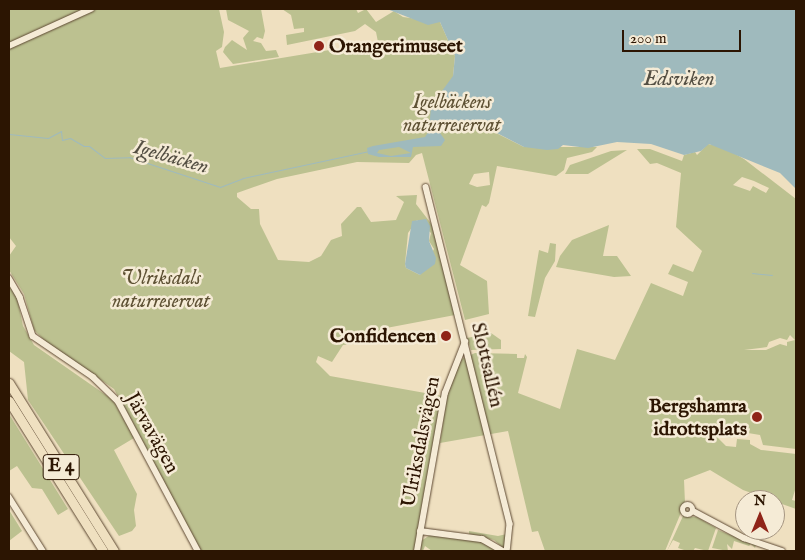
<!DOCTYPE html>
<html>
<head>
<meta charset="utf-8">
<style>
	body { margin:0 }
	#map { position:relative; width:805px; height:560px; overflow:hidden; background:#efe0c0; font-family:"IM FELL English",serif }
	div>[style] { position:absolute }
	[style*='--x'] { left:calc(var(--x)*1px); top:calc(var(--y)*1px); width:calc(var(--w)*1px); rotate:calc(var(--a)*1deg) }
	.green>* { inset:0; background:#bcc190 }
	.water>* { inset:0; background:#9fbabd }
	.stream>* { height:1px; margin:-0.5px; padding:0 0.5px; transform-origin:0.5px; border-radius:0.5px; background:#9fbabd }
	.roads { filter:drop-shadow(0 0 1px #5d4832) drop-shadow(0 0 1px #5d4832) }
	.minor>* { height:5.5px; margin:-2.75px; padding:0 2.75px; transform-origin:2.75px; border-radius:2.75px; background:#f5ebd6 }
	.minor>.ring { margin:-2.75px; padding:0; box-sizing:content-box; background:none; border:5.5px solid #f5ebd6; border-radius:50% }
	.highway>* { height:9px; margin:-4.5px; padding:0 4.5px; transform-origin:4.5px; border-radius:4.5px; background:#efe0c0 }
	.dots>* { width:14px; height:14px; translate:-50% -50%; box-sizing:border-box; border:2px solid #f5ebd6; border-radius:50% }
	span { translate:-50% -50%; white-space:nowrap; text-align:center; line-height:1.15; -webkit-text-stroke:5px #f5ebd6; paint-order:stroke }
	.shield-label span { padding:1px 4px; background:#f5ebd6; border:1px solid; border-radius:4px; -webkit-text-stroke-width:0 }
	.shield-label { font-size:19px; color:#2c1502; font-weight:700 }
	.poi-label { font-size:20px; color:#2c1502; font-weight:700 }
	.left { translate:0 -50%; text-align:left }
	.right { translate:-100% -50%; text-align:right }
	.park-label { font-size:20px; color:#5e5134; font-style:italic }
	.street-label { font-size:20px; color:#2c1502 }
	.water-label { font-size:21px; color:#544f43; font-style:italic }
	.frame { position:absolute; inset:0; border:10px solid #2c1502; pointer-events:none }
	.north { position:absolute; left:735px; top:490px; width:50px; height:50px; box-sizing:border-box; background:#f5ebd6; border:1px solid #a59581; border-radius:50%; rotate:0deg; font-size:14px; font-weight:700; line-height:20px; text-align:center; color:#2c1502 }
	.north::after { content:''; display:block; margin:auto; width:18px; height:22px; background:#8f2418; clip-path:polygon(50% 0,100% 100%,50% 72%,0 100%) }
	.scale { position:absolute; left:622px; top:30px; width:119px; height:22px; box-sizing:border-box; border:2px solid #2c1502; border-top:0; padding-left:6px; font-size:15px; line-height:18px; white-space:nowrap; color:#2c1502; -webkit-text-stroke:4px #f5ebd6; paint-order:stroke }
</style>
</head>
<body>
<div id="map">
	<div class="green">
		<i style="clip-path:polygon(evenodd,9px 9px,219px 9px,224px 32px,222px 47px,216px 51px,220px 68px,378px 42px,376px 32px,365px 24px,355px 31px,287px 45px,286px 35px,304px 32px,304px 28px,294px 29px,291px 15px,282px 9px,356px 9px,358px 13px,366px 9px,376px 22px,394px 11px,403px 17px,440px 22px,455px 56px,453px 76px,486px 128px,524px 147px,597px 147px,592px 152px,567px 158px,564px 170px,556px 176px,497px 166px,489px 203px,486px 207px,482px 205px,460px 265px,487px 281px,489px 314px,465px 320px,422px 153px,416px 155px,409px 163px,357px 162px,277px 179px,237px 193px,237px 197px,251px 209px,259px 209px,260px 224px,278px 260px,309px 262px,321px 256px,331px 240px,342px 236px,341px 224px,357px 207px,361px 207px,371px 222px,396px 220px,404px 202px,396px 196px,417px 195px,416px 204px,433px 226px,455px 315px,381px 329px,365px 343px,343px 345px,332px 362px,318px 356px,316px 362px,330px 376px,442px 396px,415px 551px,201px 551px,114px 389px,46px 342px,34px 330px,24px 294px,9px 270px,9px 256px,16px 246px,9px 237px,9px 9px,489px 172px,490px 185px,477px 187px,469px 184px,474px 174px,489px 172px,9px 9px,417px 220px,431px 233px,429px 241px,434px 249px,420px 275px,406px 268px,405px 264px,408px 233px,417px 220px)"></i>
		<i style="clip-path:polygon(226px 9px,261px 9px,265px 31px,263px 39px,257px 37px,253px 41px,261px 43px,266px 51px,276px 50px,279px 57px,233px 64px,223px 52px,225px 47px,232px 40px,247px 50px,243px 38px,249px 31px,228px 20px)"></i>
		<i style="clip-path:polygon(evenodd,708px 144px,723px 147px,744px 159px,796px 199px,796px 449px,763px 445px,760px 435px,736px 431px,732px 431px,731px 438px,716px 436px,726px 446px,736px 447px,737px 439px,750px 440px,750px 444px,761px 450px,796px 454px,796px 487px,792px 500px,796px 501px,796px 509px,743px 490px,710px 470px,684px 480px,685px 503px,665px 551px,545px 551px,538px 531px,532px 532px,508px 431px,440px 443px,447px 395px,457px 361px,475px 353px,517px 354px,517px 358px,524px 358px,525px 354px,527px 357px,518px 393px,560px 409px,577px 349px,615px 360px,651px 283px,683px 296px,688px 282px,668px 274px,673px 264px,693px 272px,702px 251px,676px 227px,681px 173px,657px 163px,650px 164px,637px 149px,650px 149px,682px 161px,684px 155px,695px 152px,697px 155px,708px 144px,742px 177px,754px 181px,769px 188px,766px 193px,753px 186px,750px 191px,733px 185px,742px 177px,708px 144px,790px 335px,795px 340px,787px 342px,787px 346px,780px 344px,766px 350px,744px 350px,767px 347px,769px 342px,780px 338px,787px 340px,790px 335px)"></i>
		<i style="clip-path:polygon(627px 150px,588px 174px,565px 174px,570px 165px,611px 151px)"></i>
		<i style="clip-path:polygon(609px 225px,603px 256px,617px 256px,631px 276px,614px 277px,556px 267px,560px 256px,572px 240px)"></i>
		<i style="clip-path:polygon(550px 243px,556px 244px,555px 261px,545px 278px,535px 317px,528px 316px,539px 250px,548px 253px)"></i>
		<i style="clip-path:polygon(9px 285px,17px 297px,23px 326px,34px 345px,113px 400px,134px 438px,114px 450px,137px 494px,134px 510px,136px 526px,132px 531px,119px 536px,28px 400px,24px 362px,9px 351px)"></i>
		<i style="clip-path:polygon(491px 333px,501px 340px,501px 349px,471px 350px,467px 338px)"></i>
		<i style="clip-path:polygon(9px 414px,68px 509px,58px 515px,42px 489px,32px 488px,17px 466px,9px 471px)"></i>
		<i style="clip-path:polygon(9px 510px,22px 531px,9px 541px)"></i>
		<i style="clip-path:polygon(683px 516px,697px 517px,716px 528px,708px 551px,695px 548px,693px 551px,687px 551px,678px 548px,680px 543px,673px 540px,667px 551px)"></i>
		<i style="clip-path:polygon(718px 530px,756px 545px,755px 548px,751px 544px,749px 546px,734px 541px,732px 549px,727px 544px,728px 551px,712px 548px)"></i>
		<i style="clip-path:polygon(469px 531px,498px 536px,507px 534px,505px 550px,494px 540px,469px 534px)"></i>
		<i style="clip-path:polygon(430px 535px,484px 541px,500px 551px,432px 551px,425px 546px,423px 551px,420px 551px,421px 541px)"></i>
	</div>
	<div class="water">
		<i style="clip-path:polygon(evenodd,387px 9px,796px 9px,796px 189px,780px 173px,709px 144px,701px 151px,684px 155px,651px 144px,617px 142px,588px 148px,563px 145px,558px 149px,547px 150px,524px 147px,489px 129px,457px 125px,443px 128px,440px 133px,445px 140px,441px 146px,413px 147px,411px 157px,379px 157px,368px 154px,367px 148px,373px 146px,425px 137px,429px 131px,431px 106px,453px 76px,455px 56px,440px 22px,428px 25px,387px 9px,399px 147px,411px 153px,391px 156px,377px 153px,379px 150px,399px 147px)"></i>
		<i style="clip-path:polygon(426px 219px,430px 226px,429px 241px,436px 258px,435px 264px,420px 275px,406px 268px,405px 264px,412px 221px)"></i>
	</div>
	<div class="stream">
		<i style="--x:9;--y:134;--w:39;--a:6"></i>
		<i style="--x:48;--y:138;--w:15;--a:-28"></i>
		<i style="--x:61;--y:131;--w:9;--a:84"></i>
		<i style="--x:62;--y:140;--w:8;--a:-14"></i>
		<i style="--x:70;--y:138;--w:16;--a:30"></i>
		<i style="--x:84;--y:146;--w:5;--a:0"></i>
		<i style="--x:89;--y:146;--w:20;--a:37"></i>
		<i style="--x:105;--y:158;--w:24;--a:-2"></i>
		<i style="--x:129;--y:157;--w:96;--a:18.2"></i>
		<i style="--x:220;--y:187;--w:25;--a:-21"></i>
		<i style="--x:243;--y:178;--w:129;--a:-12.1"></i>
		<i style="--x:752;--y:273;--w:20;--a:6"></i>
	</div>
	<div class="roads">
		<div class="minor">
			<i style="--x:9;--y:46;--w:90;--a:-24.3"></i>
			<i style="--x:426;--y:187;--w:347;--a:76"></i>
			<i style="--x:510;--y:524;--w:27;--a:96"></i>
			<i style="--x:9;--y:278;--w:22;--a:60"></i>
			<i style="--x:20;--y:297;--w:41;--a:71.6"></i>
			<i style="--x:33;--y:336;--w:73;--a:34.3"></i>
			<i style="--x:93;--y:377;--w:35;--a:44"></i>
			<i style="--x:118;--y:401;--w:170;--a:61.9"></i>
			<i style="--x:9;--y:497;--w:64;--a:57.8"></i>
			<i class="ring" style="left:682.5px;top:504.5px;width:5.5px;height:5.5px"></i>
			<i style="--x:693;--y:511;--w:58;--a:27.9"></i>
			<i style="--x:744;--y:538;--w:40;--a:18.9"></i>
			<i style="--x:420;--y:531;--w:63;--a:7.4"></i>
			<i style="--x:482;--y:539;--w:24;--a:30"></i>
			<i style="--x:417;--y:551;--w:160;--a:-80"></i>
			<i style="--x:445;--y:393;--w:55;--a:-68.6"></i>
		</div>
		<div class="highway">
			<i style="--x:9;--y:383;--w:198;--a:58"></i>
			<i style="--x:9;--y:401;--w:177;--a:57.9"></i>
		</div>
	</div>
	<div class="dots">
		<i style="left:319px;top:46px;background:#8f2418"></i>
		<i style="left:446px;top:336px;background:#8f2418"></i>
		<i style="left:757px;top:417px;background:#8f2418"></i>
	</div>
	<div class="shield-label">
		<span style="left:61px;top:467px">E 4</span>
	</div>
	<div class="poi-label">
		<span class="left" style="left:329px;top:46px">Orangerimuseet</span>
		<span class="right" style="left:436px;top:336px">Confidencen</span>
		<span class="right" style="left:747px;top:418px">Bergshamra<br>idrottsplats</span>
	</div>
	<div class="park-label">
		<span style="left:452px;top:114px">Igelbäckens<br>naturreservat</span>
		<span style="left:161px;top:290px">Ulriksdals<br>naturreservat</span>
	</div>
	<div class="street-label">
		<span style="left:487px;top:365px;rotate:77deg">Slottsallén</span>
		<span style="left:152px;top:433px;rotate:61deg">Järvavägen</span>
		<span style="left:421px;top:442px;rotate:-79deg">Ulriksdalsvägen</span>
	</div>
	<div class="water-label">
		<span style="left:679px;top:80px">Edsviken</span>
		<span style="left:171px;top:158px;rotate:16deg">Igelbäcken</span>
	</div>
	<div class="frame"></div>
	<div class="north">N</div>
	<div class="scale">200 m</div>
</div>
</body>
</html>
